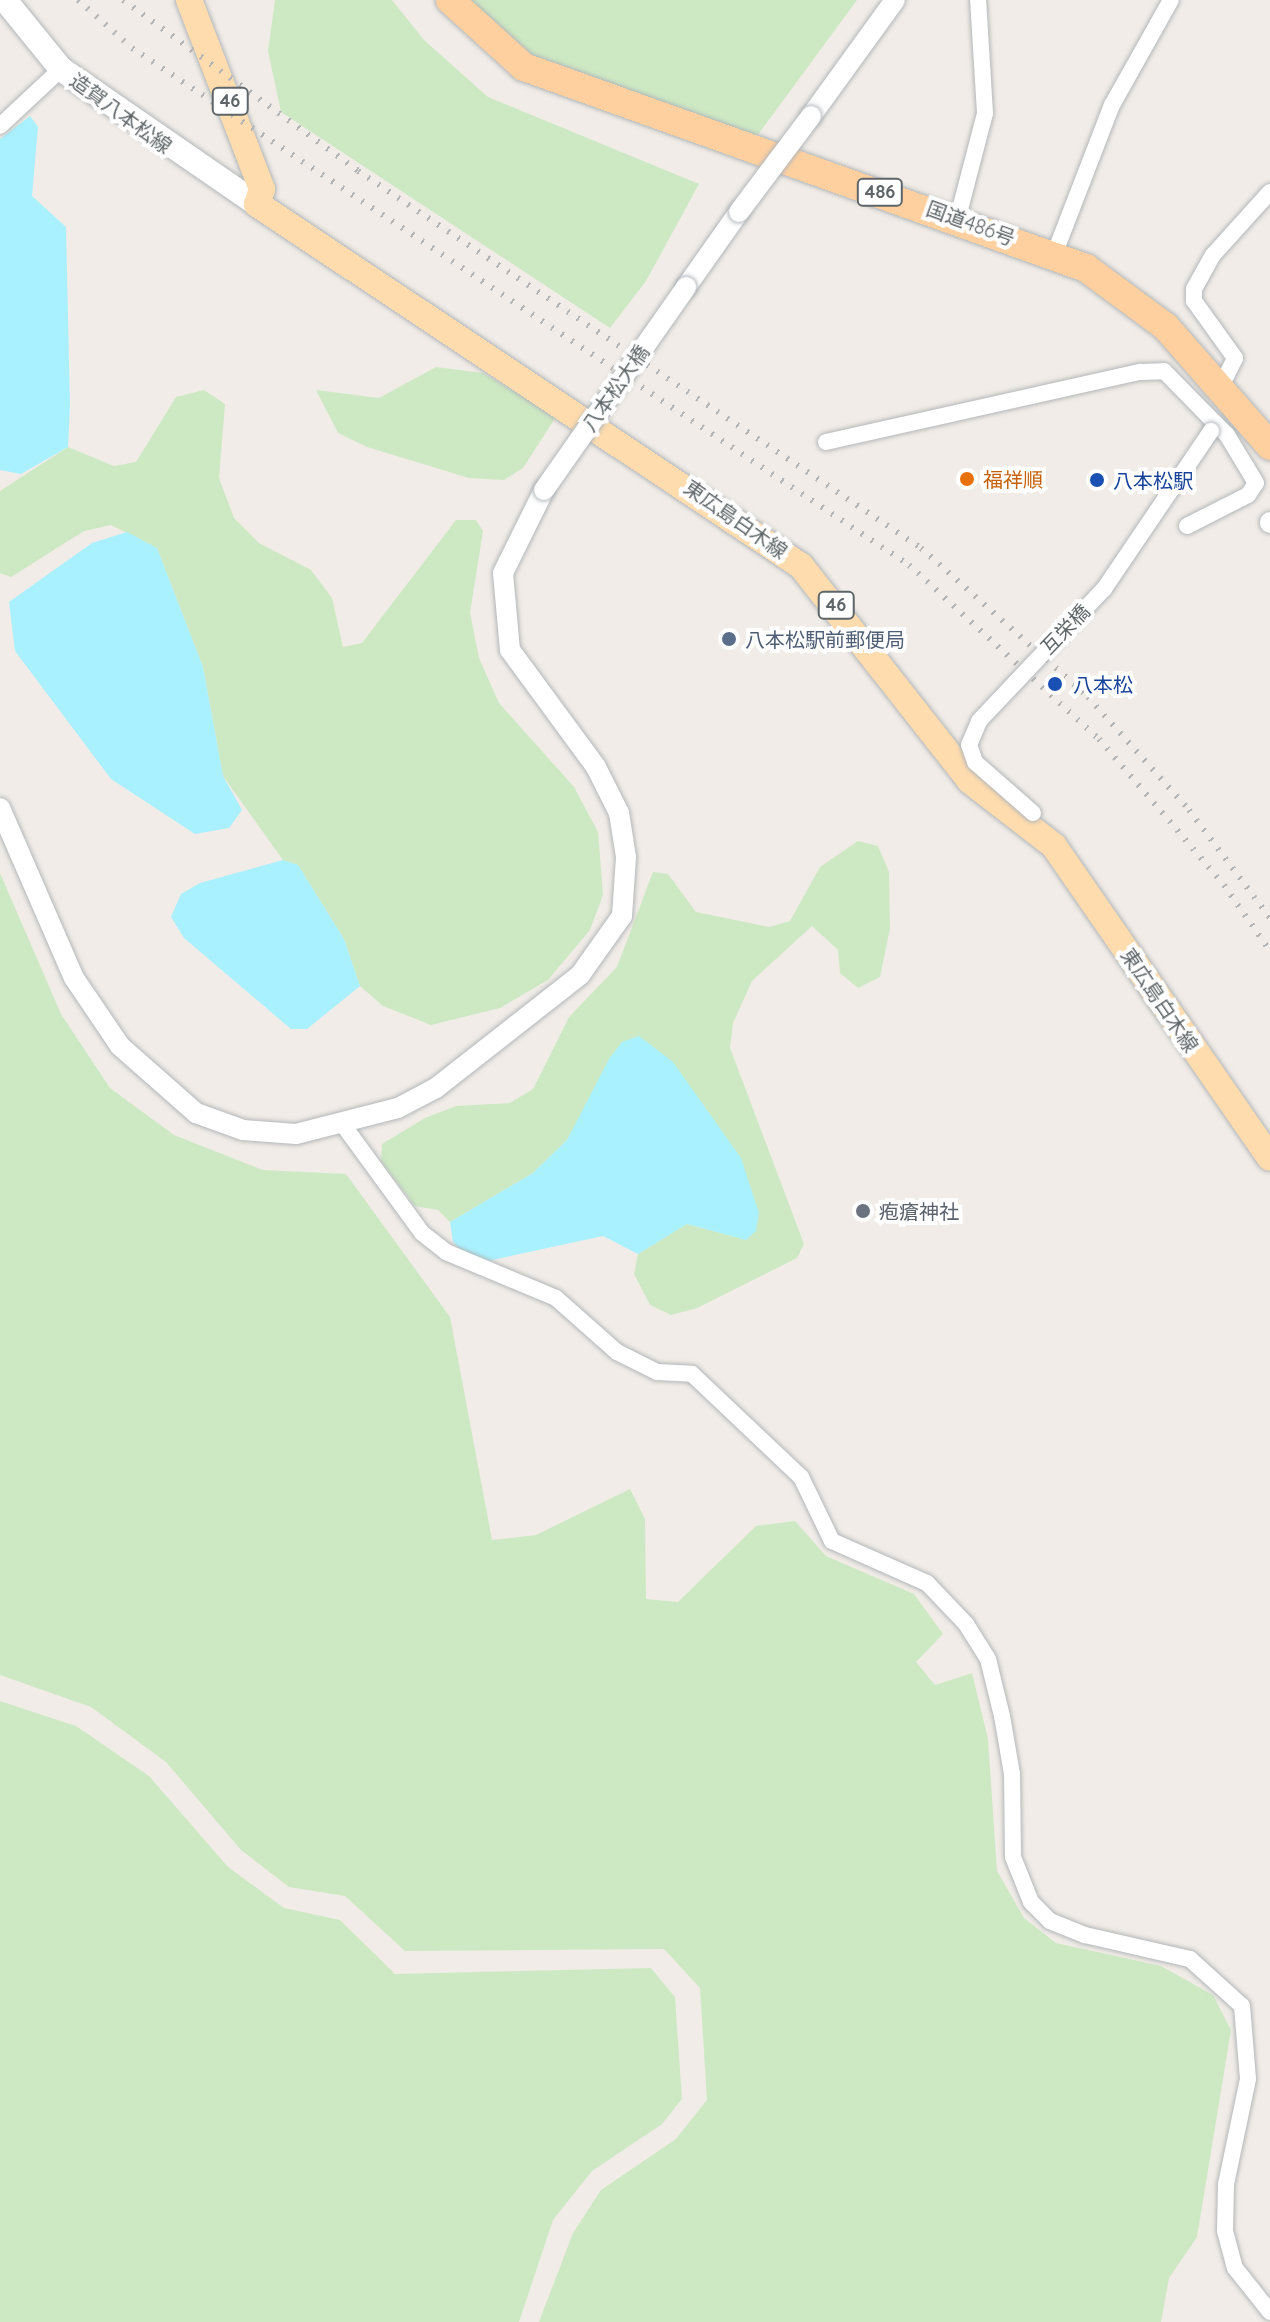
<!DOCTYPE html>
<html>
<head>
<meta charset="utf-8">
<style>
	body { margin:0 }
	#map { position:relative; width:1270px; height:2322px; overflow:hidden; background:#f1ece7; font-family:Quicksand,"Noto Sans JP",sans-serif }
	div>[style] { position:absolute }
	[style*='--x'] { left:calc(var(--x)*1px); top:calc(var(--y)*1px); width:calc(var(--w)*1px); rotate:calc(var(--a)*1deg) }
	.green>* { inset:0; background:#cde9c3 }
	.water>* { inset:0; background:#a9f1ff }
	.roads { filter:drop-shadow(0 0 2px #b2b7ba) drop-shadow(0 0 2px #b2b7ba) }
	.minor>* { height:16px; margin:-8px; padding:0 8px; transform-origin:8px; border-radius:8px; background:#fff }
	.tertiary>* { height:20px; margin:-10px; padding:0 10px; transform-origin:10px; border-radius:10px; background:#fff }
	.secondary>* { height:24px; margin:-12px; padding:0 12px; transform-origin:12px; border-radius:12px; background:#fff }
	.primary>* { height:26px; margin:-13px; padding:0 13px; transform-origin:13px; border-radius:13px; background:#ffdcae }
	.trunk>* { height:28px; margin:-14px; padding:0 14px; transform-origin:14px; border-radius:14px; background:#ffd09f }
	.rail>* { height:6px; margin-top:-3px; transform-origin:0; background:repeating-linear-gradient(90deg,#b4b5b6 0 2px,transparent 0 12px) }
	.bridges { filter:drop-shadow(0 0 2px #b2b7ba) drop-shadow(0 0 2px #b2b7ba) }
	.minor-bridge>* { height:16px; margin:-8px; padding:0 8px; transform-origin:8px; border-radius:8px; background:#fff }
	.tertiary-bridge>* { height:20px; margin:-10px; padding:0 10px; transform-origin:10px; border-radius:10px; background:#fff }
	.dots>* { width:22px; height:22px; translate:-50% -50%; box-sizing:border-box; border:4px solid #fff; border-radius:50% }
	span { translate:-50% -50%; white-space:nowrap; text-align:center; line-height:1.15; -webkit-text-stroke:8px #fff; paint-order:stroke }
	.shield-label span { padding:2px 6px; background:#fff; border:2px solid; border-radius:6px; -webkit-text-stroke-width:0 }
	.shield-label { font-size:18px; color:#5e6568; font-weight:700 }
	.street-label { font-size:20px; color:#5e6568 }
	.food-label { font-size:20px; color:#c56008 }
	.left { translate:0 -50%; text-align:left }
	.transit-label { font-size:20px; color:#164399 }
	.service-label { font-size:20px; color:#4e5e75 }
	.worship-label { font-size:20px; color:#5b616d }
</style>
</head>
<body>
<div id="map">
	<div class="green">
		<i style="clip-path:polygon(275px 0,392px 0,424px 40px,488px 97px,699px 184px,646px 281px,610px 328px,281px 112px,268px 51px)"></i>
		<i style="clip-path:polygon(459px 0,857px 0,754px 140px,548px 68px)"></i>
		<i style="clip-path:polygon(436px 367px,483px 373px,556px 417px,523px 468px,504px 480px,469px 478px,367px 447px,338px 433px,316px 390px,379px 398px)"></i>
		<i style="clip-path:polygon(204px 390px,225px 404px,219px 478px,234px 518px,259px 543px,311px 570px,332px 598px,343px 647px,362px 643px,456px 520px,476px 520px,483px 531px,470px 613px,479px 658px,499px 703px,574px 787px,598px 832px,603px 895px,590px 930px,548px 980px,500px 1008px,431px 1025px,383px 1006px,360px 986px,344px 939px,298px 865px,283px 860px,223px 776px,203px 667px,157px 548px,111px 525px,84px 531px,11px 577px,0 573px,0 491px,68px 447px,114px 466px,136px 462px,176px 397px)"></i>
		<i style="clip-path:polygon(858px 841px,878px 846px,889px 872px,890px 928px,880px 977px,858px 988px,840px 973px,838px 950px,812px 926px,752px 981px,733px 1023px,730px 1048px,804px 1244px,797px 1258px,697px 1308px,671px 1315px,650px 1305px,634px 1274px,638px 1254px,687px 1224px,746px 1240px,622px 1042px,567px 1140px,533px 1173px,450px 1222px,438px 1210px,415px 1206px,381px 1161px,382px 1144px,425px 1118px,456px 1106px,510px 1103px,533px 1089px,569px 1017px,617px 967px,653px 872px,668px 874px,696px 912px,769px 927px,790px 921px,820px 867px)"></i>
		<i style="clip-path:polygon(0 873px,61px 1014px,110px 1088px,174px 1135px,263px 1170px,346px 1174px,450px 1317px,492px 1540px,536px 1535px,630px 1489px,645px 1519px,646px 1599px,678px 1602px,756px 1526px,795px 1521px,826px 1556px,914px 1594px,943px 1634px,916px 1662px,935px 1685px,972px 1673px,988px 1739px,997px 1871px,1024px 1918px,1056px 1943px,1161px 1966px,1213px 1995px,1231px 2030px,1197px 2237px,1169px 2278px,1161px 2322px,539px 2322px,573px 2233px,601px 2190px,676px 2139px,707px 2100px,700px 1988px,664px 1949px,405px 1951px,345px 1896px,289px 1887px,241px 1850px,166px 1762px,91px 1707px,0 1675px)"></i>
		<i style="clip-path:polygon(0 1701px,76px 1726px,149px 1776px,228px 1867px,284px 1908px,340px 1920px,395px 1974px,651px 1968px,675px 1997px,682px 2099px,662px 2124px,592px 2171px,553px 2220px,519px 2322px,0 2322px)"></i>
	</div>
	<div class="water">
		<i style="clip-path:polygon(30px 116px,38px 127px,32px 196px,66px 227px,70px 405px,68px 447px,21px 474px,0 470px,0 139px)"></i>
		<i style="clip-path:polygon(127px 532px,157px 548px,203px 667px,223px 776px,242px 810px,229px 828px,195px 834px,111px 779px,15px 651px,9px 602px,92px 543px)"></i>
		<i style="clip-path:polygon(283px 860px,298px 865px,344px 939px,360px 986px,307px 1029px,291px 1029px,184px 938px,171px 917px,181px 894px,200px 883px)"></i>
		<i style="clip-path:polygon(639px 1036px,673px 1062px,741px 1158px,759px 1213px,756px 1231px,746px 1240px,687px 1224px,638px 1254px,603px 1236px,483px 1262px,465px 1255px,453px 1242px,450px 1222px,533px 1173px,567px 1140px,609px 1059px,622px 1042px)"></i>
	</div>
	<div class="roads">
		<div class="minor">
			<i style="--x:0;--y:126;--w:83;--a:-43.1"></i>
			<i style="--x:958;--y:217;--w:107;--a:-75.4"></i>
			<i style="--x:985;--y:113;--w:113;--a:-93.5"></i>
			<i style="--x:1054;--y:255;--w:161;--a:-68.9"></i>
			<i style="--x:1112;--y:105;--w:120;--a:-60.7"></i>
			<i style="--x:1222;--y:384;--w:29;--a:-63"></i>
			<i style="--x:1235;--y:358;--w:70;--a:-125.7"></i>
			<i style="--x:1194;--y:301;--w:12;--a:-90"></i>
			<i style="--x:1194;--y:289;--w:39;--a:-61"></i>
			<i style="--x:1213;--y:255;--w:85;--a:-47.9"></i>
			<i style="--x:826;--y:442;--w:322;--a:-12.6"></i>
			<i style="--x:1140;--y:372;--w:24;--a:-2"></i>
			<i style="--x:1164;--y:371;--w:74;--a:45.5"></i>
			<i style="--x:1187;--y:526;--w:68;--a:-26.9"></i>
			<i style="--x:1248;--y:495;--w:14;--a:-56"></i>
			<i style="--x:1256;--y:483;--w:56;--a:-121.1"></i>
			<i style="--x:1227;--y:435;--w:16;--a:-135"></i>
			<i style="--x:1216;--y:424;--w:9;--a:126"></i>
			<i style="--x:344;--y:1126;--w:132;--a:53.9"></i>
			<i style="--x:422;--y:1233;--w:31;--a:38"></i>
			<i style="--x:446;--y:1252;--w:119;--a:22.7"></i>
			<i style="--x:556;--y:1298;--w:81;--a:41.5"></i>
			<i style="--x:617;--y:1352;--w:45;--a:26.6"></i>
			<i style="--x:657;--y:1372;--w:35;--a:3"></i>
			<i style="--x:692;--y:1374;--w:150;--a:43.4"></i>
			<i style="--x:801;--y:1477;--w:71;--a:64.2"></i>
			<i style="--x:832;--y:1541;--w:104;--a:23.9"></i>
			<i style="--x:927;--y:1583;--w:57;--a:46.4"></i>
			<i style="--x:966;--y:1624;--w:41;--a:57.8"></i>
			<i style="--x:988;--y:1659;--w:59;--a:76.2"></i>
			<i style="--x:1002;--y:1716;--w:59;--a:80.2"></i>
			<i style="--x:1012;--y:1774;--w:83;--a:89.3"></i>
			<i style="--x:1013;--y:1857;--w:48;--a:68.2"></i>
			<i style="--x:1031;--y:1902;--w:27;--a:45"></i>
			<i style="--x:1050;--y:1921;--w:38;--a:22"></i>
			<i style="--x:1085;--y:1935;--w:108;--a:12.9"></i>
			<i style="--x:1190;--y:1959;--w:70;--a:42.1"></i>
			<i style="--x:1242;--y:2006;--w:73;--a:85.3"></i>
			<i style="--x:1248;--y:2079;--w:107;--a:101.8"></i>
			<i style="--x:1226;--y:2184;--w:47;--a:91.2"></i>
			<i style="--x:1225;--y:2231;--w:38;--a:75"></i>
			<i style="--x:1235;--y:2268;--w:56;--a:51.5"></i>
		</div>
		<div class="tertiary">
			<i style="--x:811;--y:116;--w:143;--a:-54.1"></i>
			<i style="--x:686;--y:287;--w:92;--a:-54.8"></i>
			<i style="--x:1270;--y:523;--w:1;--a:-90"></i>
			<i style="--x:0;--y:808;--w:185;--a:66.5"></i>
			<i style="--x:74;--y:978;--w:82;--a:55.9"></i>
			<i style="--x:120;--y:1046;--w:101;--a:41.4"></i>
			<i style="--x:196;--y:1113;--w:50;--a:19.9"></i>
			<i style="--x:243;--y:1130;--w:53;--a:4.3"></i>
			<i style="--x:296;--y:1134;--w:105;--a:-14.3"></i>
			<i style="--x:398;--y:1108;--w:43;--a:-27.8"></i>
			<i style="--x:436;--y:1088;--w:183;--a:-38.1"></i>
			<i style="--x:580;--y:975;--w:72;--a:-54.6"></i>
			<i style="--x:622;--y:916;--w:59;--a:-86.1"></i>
			<i style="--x:626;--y:857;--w:45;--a:-99"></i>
			<i style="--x:619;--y:813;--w:51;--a:-116.6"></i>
			<i style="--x:596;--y:767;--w:145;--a:-126.3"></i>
			<i style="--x:510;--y:650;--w:77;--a:-95.2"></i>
			<i style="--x:503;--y:573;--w:93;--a:-63.7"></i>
		</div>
		<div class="secondary">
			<i style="--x:5;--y:0;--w:89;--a:50.9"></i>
			<i style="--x:61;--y:69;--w:238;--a:34.6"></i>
		</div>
		<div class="primary">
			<i style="--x:189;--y:0;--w:203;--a:68.9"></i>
			<i style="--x:262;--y:189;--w:16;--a:108"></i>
			<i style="--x:257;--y:204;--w:653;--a:33.64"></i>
			<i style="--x:801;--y:566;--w:273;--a:51.8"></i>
			<i style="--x:970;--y:781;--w:106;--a:37.7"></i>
			<i style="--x:1054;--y:846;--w:379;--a:55.3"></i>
		</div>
		<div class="trunk">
			<i style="--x:450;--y:0;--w:100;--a:42.2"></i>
			<i style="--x:524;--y:67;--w:597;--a:19.68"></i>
			<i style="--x:1086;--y:268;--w:99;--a:36.4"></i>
			<i style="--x:1166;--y:327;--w:158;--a:48.8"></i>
		</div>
	</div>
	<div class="rail">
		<i style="--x:78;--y:0;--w:72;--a:41.6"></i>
		<i style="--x:132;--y:48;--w:933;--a:33.64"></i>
		<i style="--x:909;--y:565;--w:258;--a:42.5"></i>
		<i style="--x:1099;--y:739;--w:192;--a:49.4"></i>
		<i style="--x:1224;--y:885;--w:80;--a:55.1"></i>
		<i style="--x:123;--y:0;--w:291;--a:36"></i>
		<i style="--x:358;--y:171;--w:678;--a:33.81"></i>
		<i style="--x:921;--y:548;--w:224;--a:41.7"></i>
		<i style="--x:1088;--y:697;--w:152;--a:48.2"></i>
		<i style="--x:1189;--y:810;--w:135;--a:53.1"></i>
	</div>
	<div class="bridges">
		<div class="minor-bridge">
			<i style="--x:1033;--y:813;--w:77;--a:-138.7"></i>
			<i style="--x:975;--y:762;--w:18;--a:-109"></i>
			<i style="--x:969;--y:745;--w:26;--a:-67"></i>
			<i style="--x:979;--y:721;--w:182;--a:-46.6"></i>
			<i style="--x:1104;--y:589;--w:191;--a:-55.9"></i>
		</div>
		<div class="tertiary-bridge">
			<i style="--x:739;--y:212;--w:120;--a:-53.1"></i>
			<i style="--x:544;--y:490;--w:248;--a:-55"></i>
		</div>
	</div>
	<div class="dots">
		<i style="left:967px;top:479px;background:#e8710a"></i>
		<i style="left:1097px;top:480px;background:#1a4fb4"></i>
		<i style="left:729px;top:639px;background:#5c6f8a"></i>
		<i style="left:1055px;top:684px;background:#1a4fb4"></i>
		<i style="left:863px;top:1211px;background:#6b7280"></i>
	</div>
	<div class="shield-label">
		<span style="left:230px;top:101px">46</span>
		<span style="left:880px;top:192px">486</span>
		<span style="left:836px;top:605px">46</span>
	</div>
	<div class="street-label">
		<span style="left:121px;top:113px;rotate:36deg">造賀八本松線</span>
		<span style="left:971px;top:223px;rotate:20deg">国道486号</span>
		<span style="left:615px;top:388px;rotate:-55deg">八本松大橋</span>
		<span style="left:736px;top:519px;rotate:35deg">東広島白木線</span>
		<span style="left:1065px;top:629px;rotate:-46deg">互栄橋</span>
		<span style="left:1160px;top:1000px;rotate:56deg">東広島白木線</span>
	</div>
	<div class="food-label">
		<span class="left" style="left:983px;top:479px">福祥順</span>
	</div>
	<div class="transit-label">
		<span class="left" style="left:1113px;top:480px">八本松駅</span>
		<span class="left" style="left:1073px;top:684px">八本松</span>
	</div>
	<div class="service-label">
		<span class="left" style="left:745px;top:639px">八本松駅前郵便局</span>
	</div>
	<div class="worship-label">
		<span class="left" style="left:879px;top:1211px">疱瘡神社</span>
	</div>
</div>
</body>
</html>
